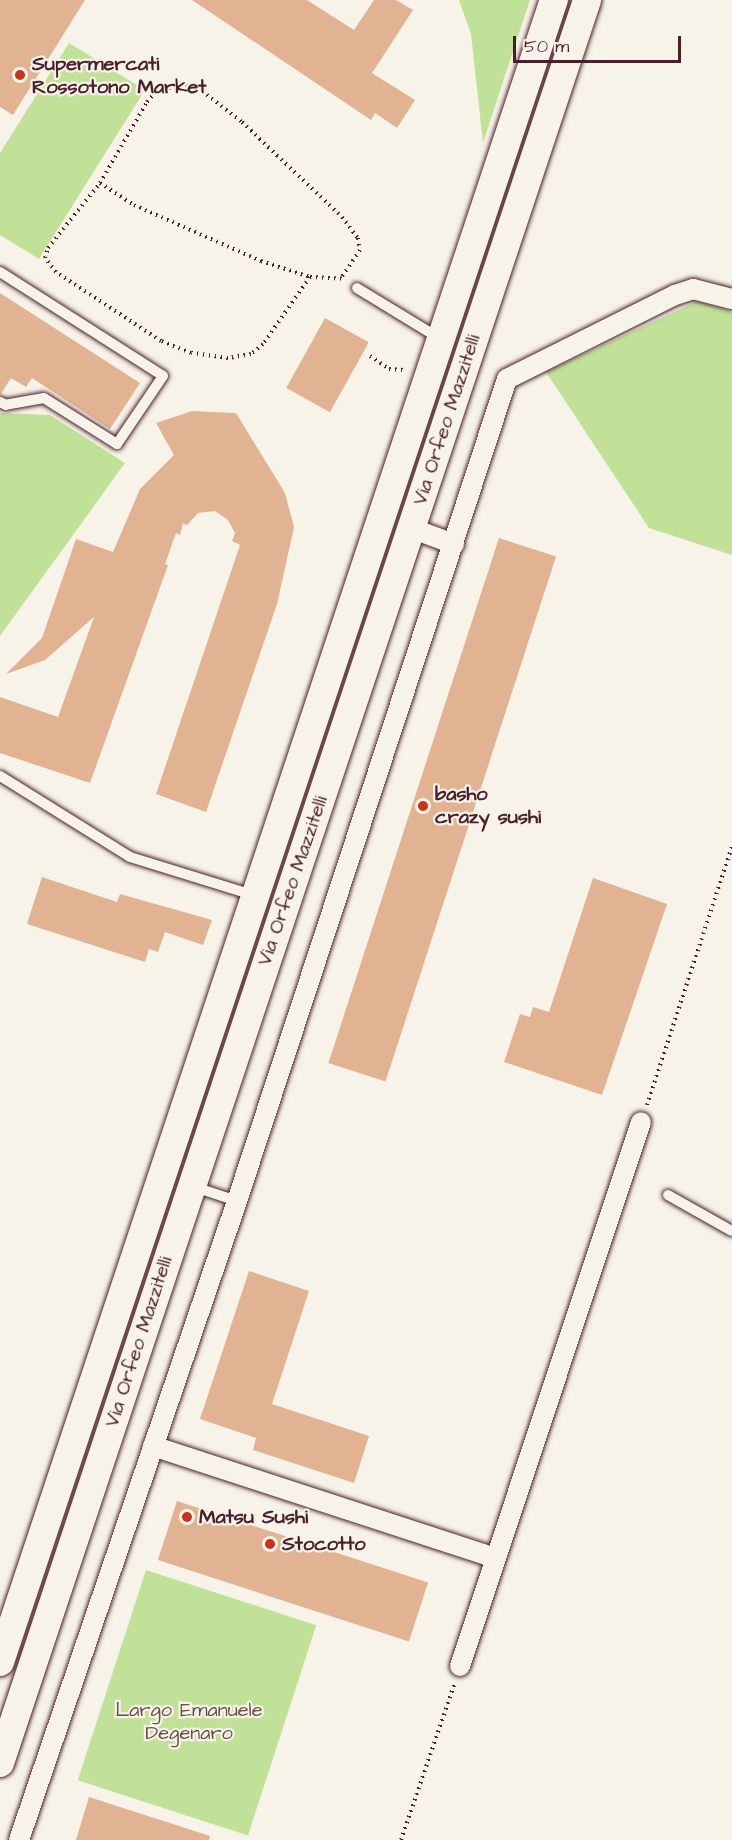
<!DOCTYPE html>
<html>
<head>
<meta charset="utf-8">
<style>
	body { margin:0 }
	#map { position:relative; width:732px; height:1840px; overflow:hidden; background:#f7f3e8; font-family:"Architects Daughter",sans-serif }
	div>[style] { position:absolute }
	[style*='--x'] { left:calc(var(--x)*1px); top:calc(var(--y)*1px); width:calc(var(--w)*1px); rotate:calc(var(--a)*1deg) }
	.green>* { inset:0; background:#c1e199; transform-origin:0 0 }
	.building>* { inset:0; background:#e1b392; transform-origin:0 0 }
	.path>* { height:4px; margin-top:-2px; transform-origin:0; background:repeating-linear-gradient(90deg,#4a1f2b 0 1.5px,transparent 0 6px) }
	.roads { filter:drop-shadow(0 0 2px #4a1f2b) drop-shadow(0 0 2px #4a1f2b) }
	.lane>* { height:10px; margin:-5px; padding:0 5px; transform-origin:5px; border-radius:5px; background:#f7f3e8 }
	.street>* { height:20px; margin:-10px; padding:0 10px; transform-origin:10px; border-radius:10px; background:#f7f3e8 }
	.secondary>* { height:28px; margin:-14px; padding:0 14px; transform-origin:14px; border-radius:14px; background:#f7f3e8 }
	.dots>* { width:16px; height:16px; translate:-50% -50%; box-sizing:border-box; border:3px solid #f7f3e8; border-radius:50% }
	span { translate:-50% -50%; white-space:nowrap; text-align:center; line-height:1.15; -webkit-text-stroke:4.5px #f7f3e8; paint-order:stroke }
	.poi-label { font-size:20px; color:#4a1f2b; font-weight:700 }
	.left { translate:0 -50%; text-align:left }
	.street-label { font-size:20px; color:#4a1f2b }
	.park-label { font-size:20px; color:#685046 }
	.scale { position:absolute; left:513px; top:36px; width:168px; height:27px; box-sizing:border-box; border:3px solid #4a1f2b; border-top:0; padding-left:8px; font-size:18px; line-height:21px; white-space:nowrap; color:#4a1f2b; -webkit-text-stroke:4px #f7f3e8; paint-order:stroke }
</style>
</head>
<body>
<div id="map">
	<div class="green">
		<i style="clip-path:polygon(459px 0,530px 0,483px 143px,471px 34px)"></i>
		<i style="clip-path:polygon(69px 43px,145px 90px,39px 259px,0 235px,0 153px)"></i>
		<i style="clip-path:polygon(698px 301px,732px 312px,732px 555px,649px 528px,546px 372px)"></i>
		<i style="clip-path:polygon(0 413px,50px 415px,125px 463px,0 636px)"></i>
		<i style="left:146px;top:1570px;width:179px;height:221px;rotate:18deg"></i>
	</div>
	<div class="building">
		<i style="clip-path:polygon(0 0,85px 0,13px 115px,0 107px)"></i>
		<i style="clip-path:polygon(192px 0,307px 0,354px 30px,374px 0,396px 0,413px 10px,372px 73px,415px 100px,397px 128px,375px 113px,371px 120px)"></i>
		<i style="clip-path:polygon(0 293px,140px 383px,110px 429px,32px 378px,26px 387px,11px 378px,0 395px)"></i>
		<i style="left:325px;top:318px;width:50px;height:80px;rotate:29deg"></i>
		<i style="clip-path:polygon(192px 411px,236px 413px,285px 493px,294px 527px,277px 604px,206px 812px,156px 794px,240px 545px,232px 541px,235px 533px,228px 520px,215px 511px,198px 513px,187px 525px,183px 523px,180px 535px,176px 533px,165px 564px,168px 565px,90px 783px,0 753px,0 697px,58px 717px,94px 617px,45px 660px,6px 674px,42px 638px,76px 539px,113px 552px,140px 489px,174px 455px,156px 423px)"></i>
		<i style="left:499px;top:538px;width:60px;height:552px;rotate:18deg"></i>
		<i style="clip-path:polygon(42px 877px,117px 902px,120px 894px,212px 920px,203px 945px,165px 932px,158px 952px,149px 949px,145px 962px,27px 924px)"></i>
		<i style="clip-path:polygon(593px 878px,667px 904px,602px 1095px,504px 1062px,520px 1014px,530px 1017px,533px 1007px,549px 1012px)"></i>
		<i style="clip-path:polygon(249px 1271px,309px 1291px,272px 1404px,369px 1436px,354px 1483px,253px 1450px,256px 1438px,200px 1419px)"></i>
		<i style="left:177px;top:1501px;width:264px;height:62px;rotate:18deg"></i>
		<i style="clip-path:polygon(89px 1797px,210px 1836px,209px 1840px,76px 1840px)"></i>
	</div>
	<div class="path">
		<i style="--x:100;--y:183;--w:40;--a:32.9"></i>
		<i style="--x:134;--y:205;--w:139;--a:23.8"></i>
		<i style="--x:261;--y:261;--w:52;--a:18.1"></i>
		<i style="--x:310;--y:277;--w:33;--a:3"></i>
		<i style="--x:310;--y:277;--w:82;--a:125"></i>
		<i style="--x:263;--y:344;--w:16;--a:140"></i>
		<i style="--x:251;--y:354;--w:23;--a:170"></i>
		<i style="--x:228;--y:358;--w:37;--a:-172"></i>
		<i style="--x:191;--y:353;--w:32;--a:-158"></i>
		<i style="--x:161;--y:341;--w:126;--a:-146.7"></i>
		<i style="--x:56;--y:272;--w:18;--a:-128"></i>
		<i style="--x:45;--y:258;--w:10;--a:-73"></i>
		<i style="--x:48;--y:248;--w:83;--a:-51.3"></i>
		<i style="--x:100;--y:183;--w:94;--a:-59.9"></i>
		<i style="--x:147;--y:102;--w:16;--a:-50"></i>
		<i style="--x:157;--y:90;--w:29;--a:-10"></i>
		<i style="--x:186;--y:85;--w:17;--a:21"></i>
		<i style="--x:202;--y:91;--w:51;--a:37.8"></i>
		<i style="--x:242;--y:122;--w:138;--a:43.5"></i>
		<i style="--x:342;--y:217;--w:26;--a:53"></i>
		<i style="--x:358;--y:238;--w:12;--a:81"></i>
		<i style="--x:360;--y:250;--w:34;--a:124"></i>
		<i style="--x:370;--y:356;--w:23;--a:34"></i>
		<i style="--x:389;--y:369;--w:15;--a:4"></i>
		<i style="--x:647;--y:1105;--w:273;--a:-71.8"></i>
		<i style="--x:401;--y:1840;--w:164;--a:-71.1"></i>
	</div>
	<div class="roads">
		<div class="lane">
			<i style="--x:0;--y:272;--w:193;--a:32.5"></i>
			<i style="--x:163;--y:376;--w:82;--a:124.1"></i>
			<i style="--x:117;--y:444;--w:86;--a:-147.8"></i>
			<i style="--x:44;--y:398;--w:39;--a:170"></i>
			<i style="--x:6;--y:405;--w:7;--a:-153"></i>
			<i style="--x:357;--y:288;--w:96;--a:31.4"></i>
			<i style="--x:0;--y:776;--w:153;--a:31.9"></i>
			<i style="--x:130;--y:857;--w:132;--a:17.2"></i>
			<i style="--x:192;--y:1186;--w:47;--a:18.4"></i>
			<i style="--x:668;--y:1195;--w:73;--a:29.4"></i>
		</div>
		<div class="street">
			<i style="--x:411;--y:528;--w:46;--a:20.4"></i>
			<i style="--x:153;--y:1446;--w:360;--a:18.1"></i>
			<i style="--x:460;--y:1666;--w:573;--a:-71.6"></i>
			<i style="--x:19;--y:1840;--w:675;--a:-71.16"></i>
			<i style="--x:237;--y:1201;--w:865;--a:-71.82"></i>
			<i style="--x:507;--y:379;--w:188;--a:-26.6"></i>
			<i style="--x:675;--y:295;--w:19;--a:-18"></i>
			<i style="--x:693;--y:289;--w:40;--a:14.4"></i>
		</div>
		<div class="secondary">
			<i style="--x:0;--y:1662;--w:1752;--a:-71.57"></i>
			<i style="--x:0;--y:1763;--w:1858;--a:-71.58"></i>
		</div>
	</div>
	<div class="dots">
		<i style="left:20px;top:75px;background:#c8321e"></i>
		<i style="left:423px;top:806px;background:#c8321e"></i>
		<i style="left:187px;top:1517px;background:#c8321e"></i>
		<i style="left:270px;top:1544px;background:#c8321e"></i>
	</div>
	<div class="poi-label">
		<span class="left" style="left:32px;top:76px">Supermercati<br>Rossotono Market</span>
		<span class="left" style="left:435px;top:806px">basho<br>crazy sushi</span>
		<span class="left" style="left:199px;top:1517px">Matsu Sushi</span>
		<span class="left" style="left:282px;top:1544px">Stocotto</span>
	</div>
	<div class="street-label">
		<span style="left:447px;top:420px;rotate:-72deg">Via Orfeo Mazzitelli</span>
		<span style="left:293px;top:881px;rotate:-71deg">Via Orfeo Mazzitelli</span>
		<span style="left:139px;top:1342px;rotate:-72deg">Via Orfeo Mazzitelli</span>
	</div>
	<div class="park-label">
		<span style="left:189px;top:1722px">Largo Emanuele<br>Degenaro</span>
	</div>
	<div class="scale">50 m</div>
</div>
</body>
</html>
